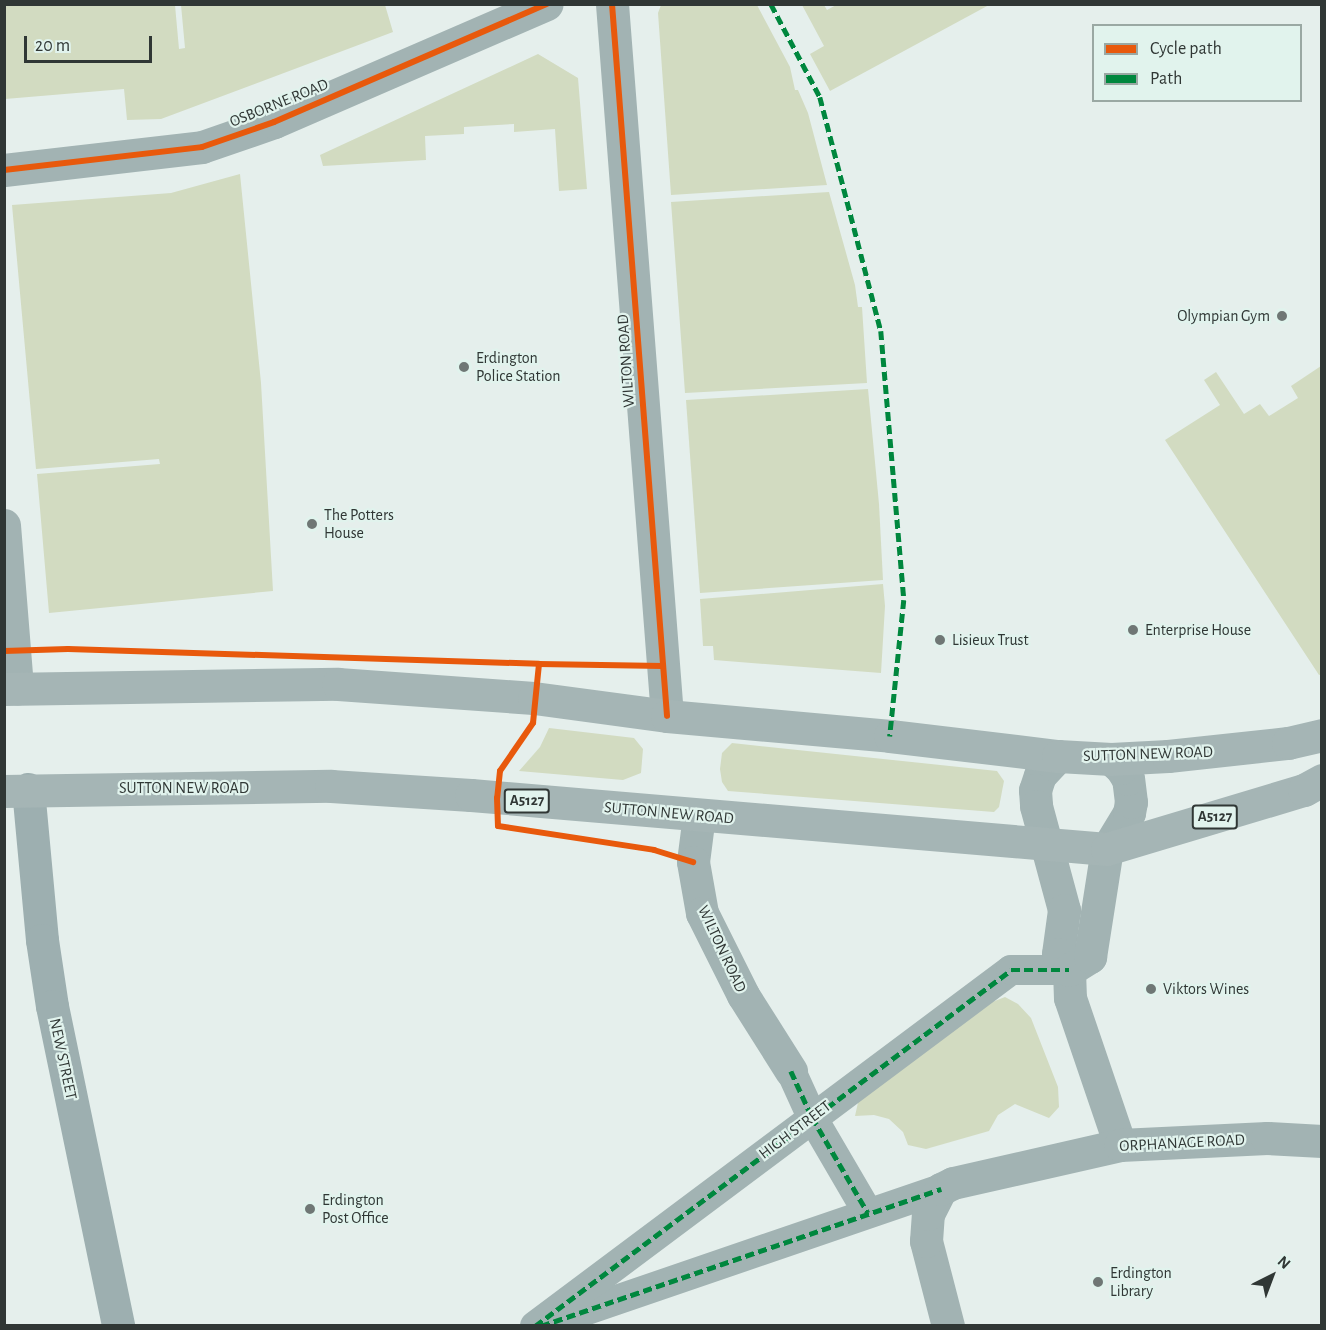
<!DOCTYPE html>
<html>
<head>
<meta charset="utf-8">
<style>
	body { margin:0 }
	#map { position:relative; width:1326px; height:1330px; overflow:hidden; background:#e5efec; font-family:"Alegreya Sans",sans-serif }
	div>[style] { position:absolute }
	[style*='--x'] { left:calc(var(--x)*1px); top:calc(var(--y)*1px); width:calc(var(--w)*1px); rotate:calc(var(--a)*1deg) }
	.green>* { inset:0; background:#d2dbc1 }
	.pedestrian>* { height:30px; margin:-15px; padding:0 15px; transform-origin:15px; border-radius:15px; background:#a2b3b3 }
	.minor>* { height:33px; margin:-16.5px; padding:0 16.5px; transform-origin:16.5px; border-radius:16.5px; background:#a2b3b3 }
	.secondary>* { height:33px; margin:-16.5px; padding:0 16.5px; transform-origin:16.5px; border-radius:16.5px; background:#9dafb0 }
	.primary>* { height:33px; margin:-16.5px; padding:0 16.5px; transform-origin:16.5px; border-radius:16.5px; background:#a5b5b5 }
	.quiet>* { height:4.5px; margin-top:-2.25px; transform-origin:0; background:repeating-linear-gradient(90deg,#00873e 0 9px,transparent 0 13.5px) }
	.cycleway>* { height:6px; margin:-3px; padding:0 3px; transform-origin:3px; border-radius:3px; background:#e8590c }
	.dots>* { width:16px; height:16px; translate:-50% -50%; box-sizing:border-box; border:3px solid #e1f3ed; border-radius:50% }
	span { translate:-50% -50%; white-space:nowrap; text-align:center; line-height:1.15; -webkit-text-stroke:4.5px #e1f3ed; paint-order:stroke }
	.shield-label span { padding:2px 4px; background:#e1f3ed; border:2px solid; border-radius:4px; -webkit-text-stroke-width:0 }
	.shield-label { font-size:15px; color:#303735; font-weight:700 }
	.street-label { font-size:16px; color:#303735 }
	.poi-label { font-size:16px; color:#303735 }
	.right { translate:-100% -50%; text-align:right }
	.left { translate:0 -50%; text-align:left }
	.frame { position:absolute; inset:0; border:6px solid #303735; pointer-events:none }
	.legend { position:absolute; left:1092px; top:24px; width:210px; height:78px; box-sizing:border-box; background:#e1f3ed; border:2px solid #9aa8a3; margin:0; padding:8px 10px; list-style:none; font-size:18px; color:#303735 }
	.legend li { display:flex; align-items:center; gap:12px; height:30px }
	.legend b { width:30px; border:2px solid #9aa8a3 }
	.north { position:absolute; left:1242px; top:1246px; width:60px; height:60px; -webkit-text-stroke:4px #e1f3ed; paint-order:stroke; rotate:42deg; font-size:16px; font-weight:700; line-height:24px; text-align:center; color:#303735 }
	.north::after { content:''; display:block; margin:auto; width:21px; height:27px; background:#303735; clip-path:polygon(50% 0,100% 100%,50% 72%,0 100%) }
	.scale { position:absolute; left:24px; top:36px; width:128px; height:27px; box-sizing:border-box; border:3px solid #303735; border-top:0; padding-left:8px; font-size:18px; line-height:21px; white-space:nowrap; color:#303735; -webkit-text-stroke:4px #e1f3ed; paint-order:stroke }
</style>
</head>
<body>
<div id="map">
	<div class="green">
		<i style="clip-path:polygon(838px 4px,883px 5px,989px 5px,830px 91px,810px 54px,824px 46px,802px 5px,824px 5px,827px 10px)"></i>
		<i style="clip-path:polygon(4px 5px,175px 5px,179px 49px,185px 48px,181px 5px,385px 5px,393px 32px,161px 119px,127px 120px,124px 89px,5px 99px)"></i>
		<i style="clip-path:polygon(661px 5px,757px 5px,790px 67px,795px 90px,798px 90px,808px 113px,827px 185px,671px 195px,658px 13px)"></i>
		<i style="clip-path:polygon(538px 54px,578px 78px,587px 189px,559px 191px,555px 129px,514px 132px,514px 124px,464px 127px,464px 134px,425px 136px,426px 160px,323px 166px,320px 155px)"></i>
		<i style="clip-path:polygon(240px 174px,261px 383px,273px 591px,49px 613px,37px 474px,160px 464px,159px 459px,36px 469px,12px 205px,171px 193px)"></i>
		<i style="clip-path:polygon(829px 192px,855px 285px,858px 307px,862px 307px,867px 383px,685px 393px,671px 202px)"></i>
		<i style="clip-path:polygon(1321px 366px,1322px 674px,1319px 675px,1165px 440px,1220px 405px,1204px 380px,1216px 372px,1244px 414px,1260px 404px,1269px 416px,1298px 398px,1291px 386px)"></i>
		<i style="clip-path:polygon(868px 389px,879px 504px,883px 580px,700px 593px,686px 400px)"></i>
		<i style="clip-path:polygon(883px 584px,885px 606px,881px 673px,714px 660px,713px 646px,703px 646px,700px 599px)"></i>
		<i style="clip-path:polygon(549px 728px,634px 738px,643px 749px,641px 773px,623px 780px,519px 771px,540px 747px)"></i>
		<i style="clip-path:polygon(732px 743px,997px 771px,1004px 781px,999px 807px,994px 812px,728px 791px,722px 782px,720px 769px,722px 753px)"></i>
		<i style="clip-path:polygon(1005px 997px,1018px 1004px,1031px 1018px,1058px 1087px,1059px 1107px,1049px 1118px,1015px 1104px,998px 1115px,989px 1131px,926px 1149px,908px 1145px,903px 1132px,889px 1119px,874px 1115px,855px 1116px,859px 1098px,987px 1004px)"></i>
	</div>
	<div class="pedestrian">
		<i style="--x:791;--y:1071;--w:51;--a:65.5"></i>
		<i style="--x:812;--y:1117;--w:111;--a:59.7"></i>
		<i style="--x:555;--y:1321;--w:408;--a:-18.9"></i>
		<i style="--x:535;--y:1326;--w:594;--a:-36.79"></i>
		<i style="--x:1011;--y:970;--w:58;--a:0"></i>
	</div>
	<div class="minor">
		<i style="--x:612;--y:4;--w:714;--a:85.58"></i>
		<i style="--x:4;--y:170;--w:199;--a:-6.6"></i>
		<i style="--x:202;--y:147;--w:76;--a:-19.1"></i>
		<i style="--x:274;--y:122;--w:297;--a:-23.4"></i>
		<i style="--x:4;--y:525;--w:164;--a:85.4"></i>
		<i style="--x:1058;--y:756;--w:26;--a:133"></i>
		<i style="--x:1040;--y:775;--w:16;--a:108"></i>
		<i style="--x:1035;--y:790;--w:16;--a:86"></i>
		<i style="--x:1036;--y:806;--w:108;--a:74.9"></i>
		<i style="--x:1064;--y:910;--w:44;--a:97.8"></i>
		<i style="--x:1058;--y:954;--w:19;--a:55"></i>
		<i style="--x:1069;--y:970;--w:28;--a:88"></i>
		<i style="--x:1070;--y:998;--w:155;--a:71.2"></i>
		<i style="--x:699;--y:815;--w:47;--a:97.3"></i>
		<i style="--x:693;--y:862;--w:52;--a:80"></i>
		<i style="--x:702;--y:913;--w:92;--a:63.4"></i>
		<i style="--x:743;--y:995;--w:90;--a:57.7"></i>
		<i style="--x:1069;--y:970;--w:25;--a:-32"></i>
		<i style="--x:1090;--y:957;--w:109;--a:-81.1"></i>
		<i style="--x:1107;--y:849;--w:42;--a:-58.6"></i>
		<i style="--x:1129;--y:813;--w:11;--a:-80"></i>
		<i style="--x:1131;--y:802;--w:23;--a:-97"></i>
		<i style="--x:1128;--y:779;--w:13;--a:-122"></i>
		<i style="--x:1121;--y:768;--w:13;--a:-138"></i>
		<i style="--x:948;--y:1326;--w:88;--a:-104.5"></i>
		<i style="--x:926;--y:1241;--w:27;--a:-86"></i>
		<i style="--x:928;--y:1214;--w:28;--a:-63"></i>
		<i style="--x:941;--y:1189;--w:13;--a:-27"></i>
		<i style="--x:953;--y:1183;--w:171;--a:-12.8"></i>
		<i style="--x:1120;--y:1145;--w:147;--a:-2.7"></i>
		<i style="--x:1267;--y:1138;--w:55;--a:3.1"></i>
	</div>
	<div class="secondary">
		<i style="--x:28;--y:789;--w:152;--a:84.7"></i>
		<i style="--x:42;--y:940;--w:67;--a:81.4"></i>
		<i style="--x:52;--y:1006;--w:327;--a:78.3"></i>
	</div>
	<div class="primary">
		<i style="--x:4;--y:689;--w:334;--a:-0.9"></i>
		<i style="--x:338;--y:684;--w:196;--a:4.1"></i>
		<i style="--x:534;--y:698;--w:134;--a:7.7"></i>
		<i style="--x:667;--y:716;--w:224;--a:5.1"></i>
		<i style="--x:890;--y:736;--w:169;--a:6.8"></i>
		<i style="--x:1058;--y:756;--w:53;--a:3.2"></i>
		<i style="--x:1111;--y:759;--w:57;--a:-3"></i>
		<i style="--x:1168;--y:756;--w:121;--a:-6.2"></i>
		<i style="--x:1288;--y:743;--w:35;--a:-13"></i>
		<i style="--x:4;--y:791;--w:327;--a:-0.9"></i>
		<i style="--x:331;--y:786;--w:140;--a:3.7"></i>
		<i style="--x:471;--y:795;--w:638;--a:4.85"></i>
		<i style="--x:1107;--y:849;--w:206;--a:-16.7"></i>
		<i style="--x:1304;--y:790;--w:21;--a:-29"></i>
	</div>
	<div class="quiet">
		<i style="--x:771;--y:4;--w:105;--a:62.2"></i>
		<i style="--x:820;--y:97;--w:242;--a:75.4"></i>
		<i style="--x:881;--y:331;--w:270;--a:85.1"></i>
		<i style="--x:904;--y:600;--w:137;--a:95.9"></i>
		<i style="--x:791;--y:1071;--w:51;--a:65.5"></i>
		<i style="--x:812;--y:1117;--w:111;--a:59.7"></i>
		<i style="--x:535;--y:1326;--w:594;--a:-36.79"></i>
		<i style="--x:1011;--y:970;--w:58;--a:0"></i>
		<i style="--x:541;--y:1326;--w:423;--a:-18.9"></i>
	</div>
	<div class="cycleway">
		<i style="--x:612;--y:4;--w:714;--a:85.58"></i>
		<i style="--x:4;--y:170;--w:199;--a:-6.6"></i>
		<i style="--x:202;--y:147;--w:76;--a:-19.1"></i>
		<i style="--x:274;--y:122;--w:297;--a:-23.4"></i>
		<i style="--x:4;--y:651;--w:64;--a:-1.8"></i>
		<i style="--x:68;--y:649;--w:471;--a:1.8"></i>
		<i style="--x:663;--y:666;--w:124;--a:-179.1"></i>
		<i style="--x:539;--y:664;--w:59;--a:95.8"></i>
		<i style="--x:533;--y:723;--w:58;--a:124.5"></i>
		<i style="--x:500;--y:771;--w:27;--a:96"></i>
		<i style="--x:497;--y:798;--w:28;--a:88"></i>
		<i style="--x:498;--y:826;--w:158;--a:8.7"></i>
		<i style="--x:654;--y:850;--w:41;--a:17.1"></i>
	</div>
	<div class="dots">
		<i style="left:1282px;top:316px;background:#6f7775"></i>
		<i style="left:464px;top:367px;background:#6f7775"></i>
		<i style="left:312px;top:524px;background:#6f7775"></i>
		<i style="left:1133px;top:630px;background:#6f7775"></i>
		<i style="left:940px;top:640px;background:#6f7775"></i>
		<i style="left:1151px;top:989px;background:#6f7775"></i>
		<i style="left:310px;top:1209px;background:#6f7775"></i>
		<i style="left:1098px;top:1282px;background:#6f7775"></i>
	</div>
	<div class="shield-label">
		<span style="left:527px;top:801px">A5127</span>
		<span style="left:1215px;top:817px">A5127</span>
	</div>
	<div class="street-label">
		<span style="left:279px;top:103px;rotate:-22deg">OSBORNE ROAD</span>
		<span style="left:626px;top:361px;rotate:-94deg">WILTON ROAD</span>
		<span style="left:1148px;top:754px;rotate:-2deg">SUTTON NEW ROAD</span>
		<span style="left:184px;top:788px">SUTTON NEW ROAD</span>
		<span style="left:669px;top:813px;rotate:5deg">SUTTON NEW ROAD</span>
		<span style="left:722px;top:949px;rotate:65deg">WILTON ROAD</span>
		<span style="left:63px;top:1059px;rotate:78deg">NEW STREET</span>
		<span style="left:795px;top:1130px;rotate:-37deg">HIGH STREET</span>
		<span style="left:1182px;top:1143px;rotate:-3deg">ORPHANAGE ROAD</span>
	</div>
	<div class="poi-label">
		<span class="right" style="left:1270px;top:316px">Olympian Gym</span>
		<span class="left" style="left:476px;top:367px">Erdington<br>Police Station</span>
		<span class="left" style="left:324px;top:524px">The Potters<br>House</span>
		<span class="left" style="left:1145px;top:630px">Enterprise House</span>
		<span class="left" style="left:952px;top:640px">Lisieux Trust</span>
		<span class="left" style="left:1163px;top:989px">Viktors Wines</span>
		<span class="left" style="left:322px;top:1209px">Erdington<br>Post Office</span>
		<span class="left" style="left:1110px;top:1282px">Erdington<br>Library</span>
	</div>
	<div class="frame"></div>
	<ul class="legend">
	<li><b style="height:8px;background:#e8590c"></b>Cycle path</li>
	<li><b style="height:8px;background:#00873e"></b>Path</li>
	</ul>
	<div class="north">N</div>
	<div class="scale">20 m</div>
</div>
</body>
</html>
